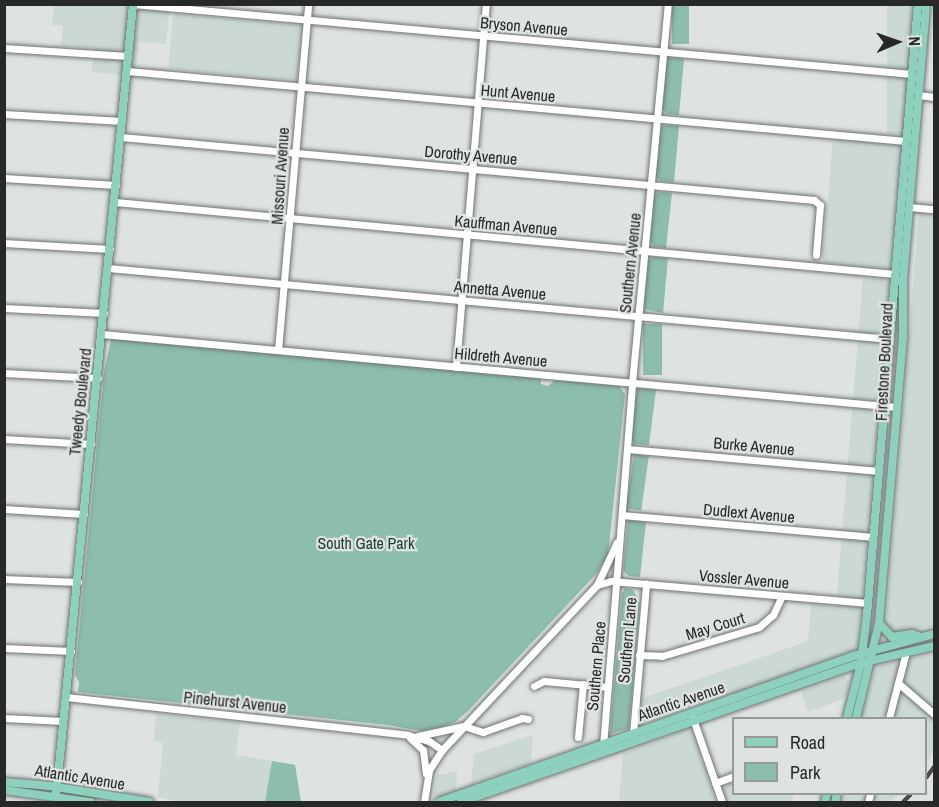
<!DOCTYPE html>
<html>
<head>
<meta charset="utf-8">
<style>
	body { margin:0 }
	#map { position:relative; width:939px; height:807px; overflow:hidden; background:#dee3e1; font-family:"Archivo Narrow",sans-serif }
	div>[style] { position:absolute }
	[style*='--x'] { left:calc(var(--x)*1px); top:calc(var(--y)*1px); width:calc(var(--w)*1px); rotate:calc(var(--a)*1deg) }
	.built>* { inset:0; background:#cbd8d4; transform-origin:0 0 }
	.green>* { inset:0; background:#8dbdac; transform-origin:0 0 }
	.roads { filter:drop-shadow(0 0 2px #6e7371) drop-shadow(0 0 2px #6e7371) }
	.minor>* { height:7px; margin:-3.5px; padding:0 3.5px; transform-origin:3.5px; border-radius:3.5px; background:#fff }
	.major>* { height:8px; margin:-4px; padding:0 4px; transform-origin:4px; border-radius:4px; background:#8cd0bd }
	.rail>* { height:4px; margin-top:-2px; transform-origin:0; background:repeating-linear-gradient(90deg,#dee3e1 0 4.5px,#3e403f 0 9px); box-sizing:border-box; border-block:2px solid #3e403f }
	span { translate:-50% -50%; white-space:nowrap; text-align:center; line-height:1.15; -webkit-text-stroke:4.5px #dee3e1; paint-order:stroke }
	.street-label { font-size:16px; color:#272928 }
	.park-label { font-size:16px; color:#1a3d32 }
	.frame { position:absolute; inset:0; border:6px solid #272928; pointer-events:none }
	.legend { position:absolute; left:732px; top:717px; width:195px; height:78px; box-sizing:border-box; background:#dee3e1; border:2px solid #959997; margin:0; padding:8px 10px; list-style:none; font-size:18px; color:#272928 }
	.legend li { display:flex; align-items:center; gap:12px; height:30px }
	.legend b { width:30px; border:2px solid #959997 }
	.north { position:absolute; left:867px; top:12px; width:60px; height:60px; -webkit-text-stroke:4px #dee3e1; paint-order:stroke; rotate:88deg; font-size:16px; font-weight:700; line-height:24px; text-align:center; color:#272928 }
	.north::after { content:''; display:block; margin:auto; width:21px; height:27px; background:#272928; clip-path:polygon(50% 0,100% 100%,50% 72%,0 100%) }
</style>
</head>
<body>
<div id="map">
	<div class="built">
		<i style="clip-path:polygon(54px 5px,170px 5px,166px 44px,139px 42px,135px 76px,92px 72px,94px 48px,61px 46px,63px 26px,52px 25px)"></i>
		<i style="left:887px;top:5px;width:24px;height:129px"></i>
		<i style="left:173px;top:14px;width:129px;height:55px;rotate:5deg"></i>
		<i style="left:833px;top:139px;width:69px;height:124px;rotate:5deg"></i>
		<i style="clip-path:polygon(919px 212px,934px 213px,934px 626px,896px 633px,886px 625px)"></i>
		<i style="clip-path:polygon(863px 278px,890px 280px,858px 645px,852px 652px,640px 725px,638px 722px,640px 699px,808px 641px,811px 604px,836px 606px)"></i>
		<i style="clip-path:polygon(934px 654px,934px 752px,926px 763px,926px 718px,861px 718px,875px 669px,879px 665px)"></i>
		<i style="clip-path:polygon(844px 676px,850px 681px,845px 698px,808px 712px,801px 691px)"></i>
		<i style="clip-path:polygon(156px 714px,240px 723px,236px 755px,295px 765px,301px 802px,179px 802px,158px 797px,163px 743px,154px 741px)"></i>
		<i style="clip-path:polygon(688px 729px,693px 732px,716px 802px,619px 802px,623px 754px)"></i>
		<i style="clip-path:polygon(533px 735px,531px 763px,471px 784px,474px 754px)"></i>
		<i style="clip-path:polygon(450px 772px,457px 772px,456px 791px,438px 797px,434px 793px,437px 774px,447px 774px)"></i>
		<i style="clip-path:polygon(733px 782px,734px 794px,794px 794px,792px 802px,728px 802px,723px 788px)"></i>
		<i style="clip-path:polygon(843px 794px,899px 794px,891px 802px,841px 802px)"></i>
	</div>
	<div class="green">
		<i style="left:672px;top:5px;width:17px;height:39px"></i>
		<i style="clip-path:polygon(667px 57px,684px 59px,679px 115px,667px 114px,662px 109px)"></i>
		<i style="clip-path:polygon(666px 125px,679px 126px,674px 182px,661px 181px,656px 177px,661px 127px)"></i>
		<i style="clip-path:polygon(660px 192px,672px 193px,666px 248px,654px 247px,650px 242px,654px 194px)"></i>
		<i style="clip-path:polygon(654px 257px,668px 258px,663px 313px,644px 309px,648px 260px)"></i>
		<i style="left:643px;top:324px;width:19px;height:51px"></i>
		<i style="clip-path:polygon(111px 339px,541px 377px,541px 384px,548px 386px,555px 380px,619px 386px,625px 394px,608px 555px,596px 574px,467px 712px,455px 722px,441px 727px,421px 731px,388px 725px,78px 692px,79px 682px,75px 675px,104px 372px)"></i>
		<i style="clip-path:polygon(640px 388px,656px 390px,649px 445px,635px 444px,632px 441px,636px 390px)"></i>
		<i style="left:634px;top:454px;width:15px;height:55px;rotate:8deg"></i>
		<i style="clip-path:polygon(628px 520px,646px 522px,640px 577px,629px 576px,623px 571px)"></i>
		<i style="clip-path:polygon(625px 588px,633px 590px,640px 603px,629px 728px,610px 734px,622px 594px)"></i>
		<i style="clip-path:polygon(272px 761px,295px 765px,301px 802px,265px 802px)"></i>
	</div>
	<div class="roads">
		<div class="minor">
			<i style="--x:133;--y:4;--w:782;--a:5.13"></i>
			<i style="--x:4;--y:48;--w:124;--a:3.7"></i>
			<i style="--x:127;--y:71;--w:782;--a:5.13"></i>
			<i style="--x:918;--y:95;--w:16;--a:7"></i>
			<i style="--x:4;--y:114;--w:118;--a:3.4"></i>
			<i style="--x:121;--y:137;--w:696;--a:5.19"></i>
			<i style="--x:814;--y:200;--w:8;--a:40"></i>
			<i style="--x:820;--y:205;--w:50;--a:94.6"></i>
			<i style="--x:4;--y:178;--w:112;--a:3.6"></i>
			<i style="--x:115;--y:202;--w:783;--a:5.27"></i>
			<i style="--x:909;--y:207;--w:25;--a:5"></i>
			<i style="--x:4;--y:243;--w:106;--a:3.2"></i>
			<i style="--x:108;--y:268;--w:785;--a:5.19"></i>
			<i style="--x:4;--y:308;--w:100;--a:2.9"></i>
			<i style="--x:102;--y:334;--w:798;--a:5.25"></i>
			<i style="--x:278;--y:350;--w:347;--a:-85"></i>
			<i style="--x:456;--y:367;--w:364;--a:-85.3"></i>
			<i style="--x:4;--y:373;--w:94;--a:3"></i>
			<i style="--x:4;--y:439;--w:87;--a:3.3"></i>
			<i style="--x:628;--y:449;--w:252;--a:5"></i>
			<i style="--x:4;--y:509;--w:80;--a:3.6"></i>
			<i style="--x:622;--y:515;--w:252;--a:5"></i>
			<i style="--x:4;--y:579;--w:74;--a:2.3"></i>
			<i style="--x:597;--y:585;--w:15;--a:-16"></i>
			<i style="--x:611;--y:581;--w:258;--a:4.9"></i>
			<i style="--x:4;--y:648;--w:67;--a:2.6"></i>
			<i style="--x:639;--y:655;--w:23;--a:2"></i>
			<i style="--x:662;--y:656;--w:101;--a:-16.6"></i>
			<i style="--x:759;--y:627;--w:18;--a:-41"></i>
			<i style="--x:773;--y:615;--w:21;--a:-65"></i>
			<i style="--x:898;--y:683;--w:48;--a:40.7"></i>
			<i style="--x:534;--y:686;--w:11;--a:-27"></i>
			<i style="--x:544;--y:681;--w:64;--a:5.4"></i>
			<i style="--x:66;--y:697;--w:344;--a:6.3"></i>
			<i style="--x:408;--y:735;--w:22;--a:16"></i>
			<i style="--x:429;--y:741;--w:16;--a:35"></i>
			<i style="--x:692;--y:716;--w:91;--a:70.8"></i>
			<i style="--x:4;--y:718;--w:59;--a:2.9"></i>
			<i style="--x:889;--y:718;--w:68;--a:-75.6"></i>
			<i style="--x:633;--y:734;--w:151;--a:-85"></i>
			<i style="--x:418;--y:736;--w:47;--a:-12.3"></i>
			<i style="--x:464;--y:726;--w:20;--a:18"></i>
			<i style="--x:483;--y:732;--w:41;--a:-19.7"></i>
			<i style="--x:522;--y:718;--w:6;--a:9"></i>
			<i style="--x:578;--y:737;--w:53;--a:-84.6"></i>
			<i style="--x:410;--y:738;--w:18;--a:43"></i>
			<i style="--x:423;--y:750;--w:24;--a:83"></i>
			<i style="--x:603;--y:746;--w:364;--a:-85.4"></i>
			<i style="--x:632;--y:383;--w:381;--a:-84.6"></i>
			<i style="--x:715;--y:783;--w:20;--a:-20"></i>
			<i style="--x:424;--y:802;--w:32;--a:-81"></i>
			<i style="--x:429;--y:770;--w:24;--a:-57"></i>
			<i style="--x:442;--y:750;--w:226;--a:-46.8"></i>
			<i style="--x:597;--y:585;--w:47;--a:-65.1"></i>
			<i style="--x:868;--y:802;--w:8;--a:-76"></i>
		</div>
		<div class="major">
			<i style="--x:879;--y:623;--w:19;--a:47"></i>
			<i style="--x:892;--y:637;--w:20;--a:-9"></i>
			<i style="--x:912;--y:634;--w:6;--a:18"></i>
			<i style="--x:847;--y:718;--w:57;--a:-75.7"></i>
			<i style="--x:861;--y:663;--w:48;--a:-82.9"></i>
			<i style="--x:867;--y:615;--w:613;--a:-85.23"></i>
			<i style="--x:856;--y:718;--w:98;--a:-76.4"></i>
			<i style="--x:879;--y:623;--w:288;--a:-85.2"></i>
			<i style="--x:903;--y:336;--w:56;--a:-90"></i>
			<i style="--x:903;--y:280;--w:277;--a:-85.2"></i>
			<i style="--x:4;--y:782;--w:46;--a:5"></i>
			<i style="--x:50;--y:786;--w:101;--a:9.1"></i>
			<i style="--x:4;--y:790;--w:88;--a:7.9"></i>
			<i style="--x:56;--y:797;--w:797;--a:-84.45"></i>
			<i style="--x:439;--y:802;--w:439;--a:-19.4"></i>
			<i style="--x:853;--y:656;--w:84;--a:-15.2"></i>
			<i style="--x:461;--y:802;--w:423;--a:-19.2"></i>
			<i style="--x:861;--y:663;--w:75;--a:-13.1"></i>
			<i style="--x:825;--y:802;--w:8;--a:-76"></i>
			<i style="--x:835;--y:802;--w:8;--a:-76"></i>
		</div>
	</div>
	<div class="rail">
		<i style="--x:926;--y:778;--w:14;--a:-54"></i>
		<i style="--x:903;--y:802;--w:11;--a:-45"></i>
	</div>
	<div class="street-label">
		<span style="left:524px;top:26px;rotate:5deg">Bryson Avenue</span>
		<span style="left:518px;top:93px;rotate:5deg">Hunt Avenue</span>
		<span style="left:471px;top:155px;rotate:5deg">Dorothy Avenue</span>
		<span style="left:280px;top:176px;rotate:-86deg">Missouri Avenue</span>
		<span style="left:506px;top:225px;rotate:5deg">Kauffman Avenue</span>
		<span style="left:630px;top:263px;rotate:-84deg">Southern Avenue</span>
		<span style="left:500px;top:290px;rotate:5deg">Annetta Avenue</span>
		<span style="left:501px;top:357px;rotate:5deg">Hildreth Avenue</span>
		<span style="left:884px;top:362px;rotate:-87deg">Firestone Boulevard</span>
		<span style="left:80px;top:402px;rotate:-84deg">Tweedy Boulevard</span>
		<span style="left:754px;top:446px;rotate:5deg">Burke Avenue</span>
		<span style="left:749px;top:513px;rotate:5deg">Dudlext Avenue</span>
		<span style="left:744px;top:579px;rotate:5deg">Vossler Avenue</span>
		<span style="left:715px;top:626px;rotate:-17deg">May Court</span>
		<span style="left:627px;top:640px;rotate:-85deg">Southern Lane</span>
		<span style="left:596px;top:666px;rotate:-85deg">Southern Place</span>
		<span style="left:681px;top:701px;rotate:-19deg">Atlantic Avenue</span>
		<span style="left:235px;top:702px;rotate:6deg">Pinehurst Avenue</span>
		<span style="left:80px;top:777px;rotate:9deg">Atlantic Avenue</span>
	</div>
	<div class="park-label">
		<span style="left:366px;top:543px">South Gate Park</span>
	</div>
	<div class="frame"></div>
	<ul class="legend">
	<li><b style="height:8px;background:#8cd0bd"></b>Road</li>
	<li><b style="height:16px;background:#8dbdac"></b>Park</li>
	</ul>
	<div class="north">N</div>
</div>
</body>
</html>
